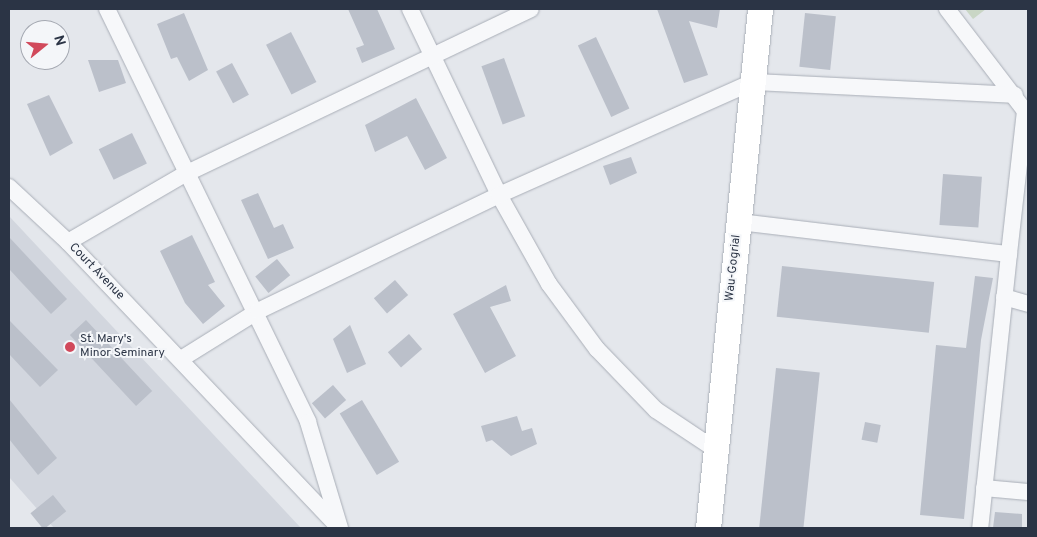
<!DOCTYPE html>
<html>
<head>
<meta charset="utf-8">
<style>
	body { margin:0 }
	#map { position:relative; width:1037px; height:537px; overflow:hidden; background:#e4e7ec; font-family:Overpass,sans-serif }
	div>[style] { position:absolute }
	[style*='--x'] { left:calc(var(--x)*1px); top:calc(var(--y)*1px); width:calc(var(--w)*1px); rotate:calc(var(--a)*1deg) }
	.built>* { inset:0; background:#d2d6de }
	.green>* { inset:0; background:#c9d6c5 }
	.building>* { inset:0; background:#bbc0ca; transform-origin:0 0 }
	.roads { filter:drop-shadow(0 0 1px #a9aeb7) drop-shadow(0 0 1px #a9aeb7) }
	.street>* { height:16px; margin:-8px; padding:0 8px; transform-origin:8px; border-radius:8px; background:#f7f8fa }
	.primary>* { height:25px; margin:-12.5px; padding:0 12.5px; transform-origin:12.5px; border-radius:12.5px; background:#fff }
	.dots>* { width:14px; height:14px; translate:-50% -50%; box-sizing:border-box; border:2px solid #f4f6f9; border-radius:50% }
	span { translate:-50% -50%; white-space:nowrap; text-align:center; line-height:1.15; -webkit-text-stroke:4px #f4f6f9; paint-order:stroke }
	.street-label { font-size:12px; color:#2b3445 }
	.poi-label { font-size:12px; color:#2b3445 }
	.left { translate:0 -50%; text-align:left }
	.frame { position:absolute; inset:0; border:10px solid #2b3445; pointer-events:none }
	.north { position:absolute; left:20px; top:20px; width:50px; height:50px; box-sizing:border-box; background:#f4f6f9; border:1px solid #a4a8b1; border-radius:50%; rotate:73deg; font-size:14px; font-weight:700; line-height:20px; text-align:center; color:#2b3445 }
	.north::after { content:''; display:block; margin:auto; width:18px; height:22px; background:#d1495b; clip-path:polygon(50% 0,100% 100%,50% 72%,0 100%) }
</style>
</head>
<body>
<div id="map">
	<div class="built">
		<i style="clip-path:polygon(9px 216px,301px 528px,54px 528px,9px 477px)"></i>
	</div>
	<div class="green">
		<i style="clip-path:polygon(965px 9px,986px 9px,973px 19px)"></i>
	</div>
	<div class="building">
		<i style="clip-path:polygon(348px 9px,377px 9px,395px 49px,362px 63px,356px 48px,364px 45px)"></i>
		<i style="clip-path:polygon(657px 9px,720px 9px,717px 28px,689px 21px,708px 75px,684px 83px)"></i>
		<i style="clip-path:polygon(184px 13px,208px 70px,189px 81px,177px 57px,171px 59px,157px 24px)"></i>
		<i style="left:805px;top:13px;width:31px;height:54px;rotate:6deg"></i>
		<i style="left:291px;top:32px;width:56px;height:28px;rotate:63deg"></i>
		<i style="left:596px;top:37px;width:79px;height:20px;rotate:65deg"></i>
		<i style="left:504px;top:58px;width:62px;height:24px;rotate:70deg"></i>
		<i style="clip-path:polygon(88px 60px,118px 60px,126px 83px,99px 92px)"></i>
		<i style="left:232px;top:63px;width:36px;height:18px;rotate:62deg"></i>
		<i style="clip-path:polygon(49px 95px,73px 143px,50px 156px,27px 104px)"></i>
		<i style="clip-path:polygon(416px 98px,447px 158px,425px 170px,407px 136px,375px 152px,365px 125px)"></i>
		<i style="left:132px;top:133px;width:34px;height:37px;rotate:64deg"></i>
		<i style="clip-path:polygon(631px 157px,637px 173px,610px 185px,603px 166px)"></i>
		<i style="left:943px;top:174px;width:39px;height:51px;rotate:4deg"></i>
		<i style="clip-path:polygon(258px 193px,274px 228px,283px 224px,294px 248px,268px 259px,241px 200px)"></i>
		<i style="clip-path:polygon(192px 235px,215px 282px,208px 285px,225px 306px,203px 324px,185px 303px,160px 251px)"></i>
		<i style="clip-path:polygon(9px 237px,67px 299px,51px 314px,9px 269px)"></i>
		<i style="left:277px;top:259px;width:21px;height:28px;rotate:51deg"></i>
		<i style="left:782px;top:266px;width:153px;height:51px;rotate:6deg"></i>
		<i style="clip-path:polygon(975px 276px,993px 278px,981px 340px,964px 519px,920px 515px,936px 345px,966px 348px)"></i>
		<i style="left:395px;top:280px;width:20px;height:28px;rotate:49deg"></i>
		<i style="clip-path:polygon(506px 285px,511px 301px,490px 307px,516px 356px,485px 373px,453px 314px)"></i>
		<i style="clip-path:polygon(9px 320px,58px 370px,40px 387px,9px 354px)"></i>
		<i style="left:86px;top:320px;width:97px;height:22px;rotate:47deg"></i>
		<i style="clip-path:polygon(350px 325px,366px 364px,347px 373px,333px 339px)"></i>
		<i style="left:409px;top:334px;width:20px;height:28px;rotate:49deg"></i>
		<i style="left:776px;top:368px;width:44px;height:161px;rotate:6deg"></i>
		<i style="left:333px;top:385px;width:20px;height:28px;rotate:49deg"></i>
		<i style="clip-path:polygon(9px 399px,57px 458px,38px 475px,9px 439px)"></i>
		<i style="left:362px;top:400px;width:72px;height:26px;rotate:59deg"></i>
		<i style="clip-path:polygon(517px 416px,522px 431px,532px 428px,537px 444px,511px 456px,492px 440px,486px 442px,481px 426px)"></i>
		<i style="left:865px;top:422px;width:16px;height:18px;rotate:11deg"></i>
		<i style="left:53px;top:495px;width:21px;height:29px;rotate:51deg"></i>
		<i style="clip-path:polygon(995px 512px,1022px 514px,1022px 528px,993px 528px)"></i>
	</div>
	<div class="roads">
		<div class="street">
			<i style="--x:107;--y:9;--w:459;--a:64"></i>
			<i style="--x:308;--y:422;--w:111;--a:73.2"></i>
			<i style="--x:410;--y:9;--w:206;--a:64.4"></i>
			<i style="--x:499;--y:195;--w:102;--a:60.7"></i>
			<i style="--x:549;--y:284;--w:81;--a:53.6"></i>
			<i style="--x:597;--y:349;--w:85;--a:46"></i>
			<i style="--x:656;--y:410;--w:72;--a:33.7"></i>
			<i style="--x:947;--y:9;--w:128;--a:52.6"></i>
			<i style="--x:1025;--y:111;--w:144;--a:96.4"></i>
			<i style="--x:9;--y:187;--w:81;--a:43"></i>
			<i style="--x:68;--y:242;--w:390;--a:46.5"></i>
			<i style="--x:739;--y:222;--w:272;--a:6.8"></i>
			<i style="--x:1009;--y:254;--w:276;--a:96"></i>
			<i style="--x:68;--y:242;--w:135;--a:-30.2"></i>
			<i style="--x:185;--y:174;--w:383;--a:-25.5"></i>
			<i style="--x:1004;--y:297;--w:25;--a:16"></i>
			<i style="--x:181;--y:359;--w:91;--a:-31.9"></i>
			<i style="--x:258;--y:311;--w:267;--a:-25.7"></i>
			<i style="--x:499;--y:195;--w:278;--a:-24"></i>
			<i style="--x:753;--y:82;--w:262;--a:2.8"></i>
			<i style="--x:984;--y:488;--w:44;--a:5.2"></i>
		</div>
		<div class="primary">
			<i style="--x:708;--y:528;--w:522;--a:-84.28"></i>
		</div>
	</div>
	<div class="dots">
		<i style="left:70px;top:347px;background:#d1495b"></i>
	</div>
	<div class="street-label">
		<span style="left:734px;top:268px;rotate:-84deg">Wau-Gogrial</span>
		<span style="left:96px;top:272px;rotate:46deg">Court Avenue</span>
	</div>
	<div class="poi-label">
		<span class="left" style="left:80px;top:347px">St. Mary's<br>Minor Seminary</span>
	</div>
	<div class="frame"></div>
	<div class="north">N</div>
</div>
</body>
</html>
